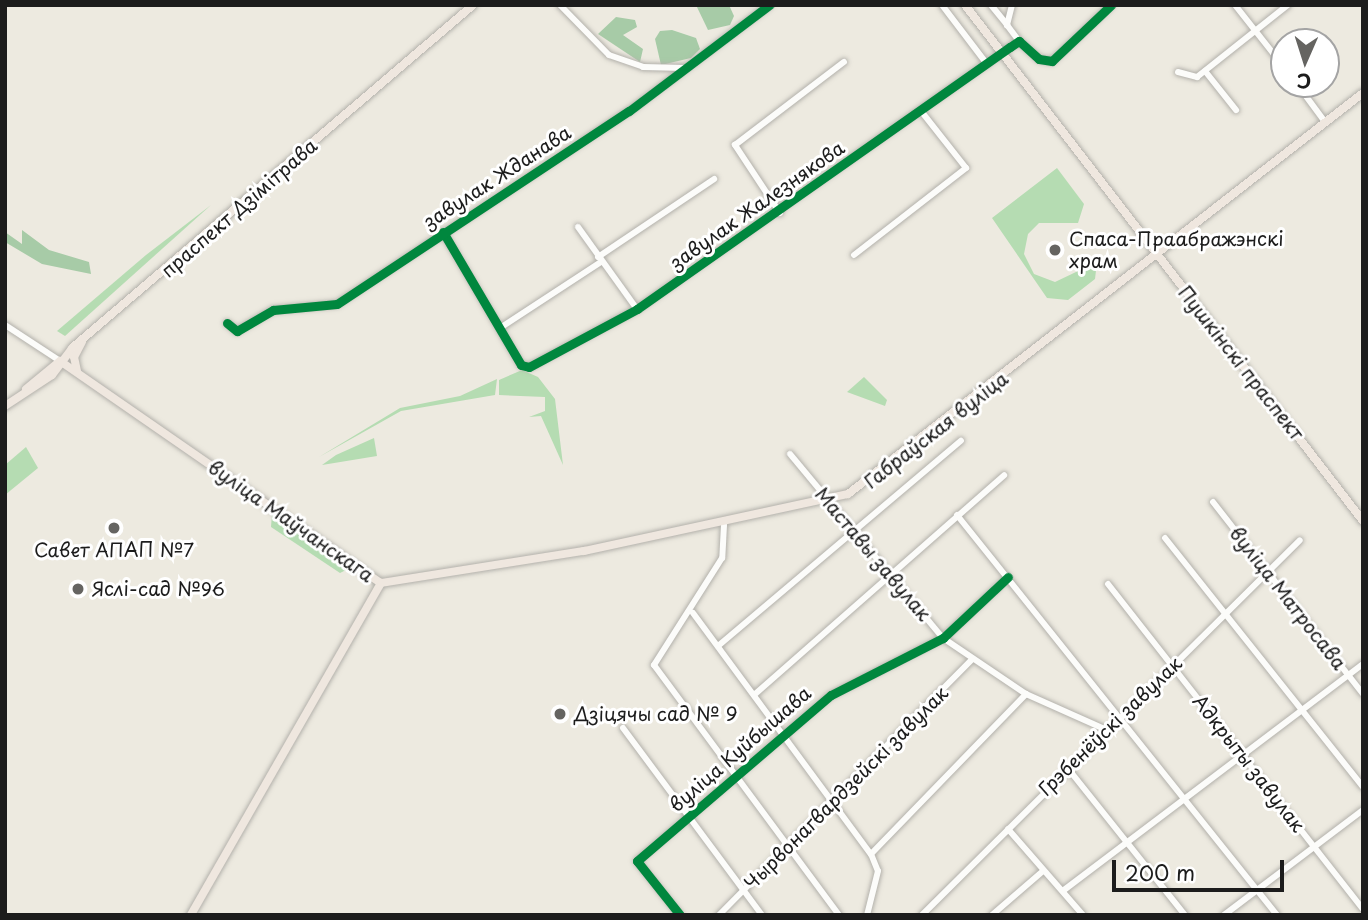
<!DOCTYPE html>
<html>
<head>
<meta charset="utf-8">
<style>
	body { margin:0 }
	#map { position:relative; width:1368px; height:920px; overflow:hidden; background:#edeae0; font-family:"Playpen Sans",sans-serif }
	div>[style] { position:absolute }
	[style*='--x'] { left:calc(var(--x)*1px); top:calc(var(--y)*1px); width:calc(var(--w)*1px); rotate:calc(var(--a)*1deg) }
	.green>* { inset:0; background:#b5dcb2 }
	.forest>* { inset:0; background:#a7cba7 }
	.roads { filter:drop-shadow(0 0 2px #b3b1ab) drop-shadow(0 0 2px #b3b1ab) }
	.minor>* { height:6px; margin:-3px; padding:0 3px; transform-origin:3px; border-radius:3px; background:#fcfcfa }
	.major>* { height:8px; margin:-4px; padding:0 4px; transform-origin:4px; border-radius:4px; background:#efe7df }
	.cycleway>* { height:9px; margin:-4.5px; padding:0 4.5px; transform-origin:4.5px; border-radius:4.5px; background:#00873e }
	.dots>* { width:19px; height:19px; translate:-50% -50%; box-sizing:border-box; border:4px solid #fff; border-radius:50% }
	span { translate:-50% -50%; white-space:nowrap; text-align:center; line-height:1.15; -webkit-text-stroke:6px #fff; paint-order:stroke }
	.street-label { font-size:19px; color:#1c1c1c }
	.poi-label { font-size:19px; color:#1c1c1c }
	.left { translate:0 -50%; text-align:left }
	.frame { position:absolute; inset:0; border:7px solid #1c1c1c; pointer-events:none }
	.north { position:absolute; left:1270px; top:28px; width:70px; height:70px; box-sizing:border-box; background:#fff; border:2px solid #a4a4a4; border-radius:50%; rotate:183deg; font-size:19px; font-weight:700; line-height:28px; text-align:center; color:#1c1c1c }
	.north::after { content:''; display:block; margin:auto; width:24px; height:32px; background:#656461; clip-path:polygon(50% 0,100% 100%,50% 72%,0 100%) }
	.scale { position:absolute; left:1112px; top:860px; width:172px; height:32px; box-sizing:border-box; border:4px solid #1c1c1c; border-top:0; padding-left:9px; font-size:21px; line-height:24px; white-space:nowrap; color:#1c1c1c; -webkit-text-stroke:5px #fff; paint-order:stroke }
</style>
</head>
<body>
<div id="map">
	<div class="green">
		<i style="clip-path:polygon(1057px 168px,1084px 204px,1078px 223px,1039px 223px,1028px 234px,1024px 254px,1034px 274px,1055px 282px,1097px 262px,1095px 279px,1068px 300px,1047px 298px,992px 218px)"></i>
		<i style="clip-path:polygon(211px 205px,65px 336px,57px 331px,146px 255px)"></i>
		<i style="clip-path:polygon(522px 370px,538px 377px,555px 399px,563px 465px,541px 416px,529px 417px,545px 411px,545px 397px,499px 395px,499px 380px)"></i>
		<i style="clip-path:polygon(864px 377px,887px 400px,885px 406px,847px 392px)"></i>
		<i style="clip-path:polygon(497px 379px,495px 395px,401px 411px,319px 457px,400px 408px,460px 396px)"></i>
		<i style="clip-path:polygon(374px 438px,377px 456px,322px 465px,336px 455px)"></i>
		<i style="clip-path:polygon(26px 447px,38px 468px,5px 495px,5px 465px)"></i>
		<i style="clip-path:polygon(272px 514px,349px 566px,346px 570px,340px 573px,271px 527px)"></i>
	</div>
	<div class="forest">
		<i style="clip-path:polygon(696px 5px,729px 5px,734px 16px,730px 25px,708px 30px)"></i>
		<i style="clip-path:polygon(616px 17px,635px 20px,637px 27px,623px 35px,643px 49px,640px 62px,598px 34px)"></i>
		<i style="clip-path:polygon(672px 30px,696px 38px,700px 49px,691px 58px,661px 65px,655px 39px,660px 31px)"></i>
		<i style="clip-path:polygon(22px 230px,49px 250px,89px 262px,91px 274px,42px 264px,5px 242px,5px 232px,22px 244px)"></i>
	</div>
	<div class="roads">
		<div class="minor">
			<i style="--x:560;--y:5;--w:70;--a:45.6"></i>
			<i style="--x:609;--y:55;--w:36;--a:19"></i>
			<i style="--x:643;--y:67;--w:42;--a:1.4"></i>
			<i style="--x:942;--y:5;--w:74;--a:52.7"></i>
			<i style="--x:991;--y:5;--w:26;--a:51"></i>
			<i style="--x:1012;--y:5;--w:21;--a:104"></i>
			<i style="--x:1007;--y:25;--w:20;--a:53"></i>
			<i style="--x:1235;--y:5;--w:79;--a:51.7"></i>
			<i style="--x:1205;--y:71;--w:50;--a:51.5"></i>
			<i style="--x:1178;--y:72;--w:20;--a:15"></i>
			<i style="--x:1197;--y:77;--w:116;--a:-38.4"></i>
			<i style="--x:1297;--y:84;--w:47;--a:53.6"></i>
			<i style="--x:780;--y:213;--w:82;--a:-123.5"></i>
			<i style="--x:735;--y:145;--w:137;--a:-37.3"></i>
			<i style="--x:578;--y:227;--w:101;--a:54.3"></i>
			<i style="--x:443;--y:232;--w:154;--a:59.6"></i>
			<i style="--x:521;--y:365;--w:8;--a:14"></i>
			<i style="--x:529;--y:367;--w:123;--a:-28.2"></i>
			<i style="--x:637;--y:309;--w:456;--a:-35.1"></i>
			<i style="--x:1010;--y:47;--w:11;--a:-34"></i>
			<i style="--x:1019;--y:41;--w:27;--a:42"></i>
			<i style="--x:1039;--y:59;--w:13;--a:9"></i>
			<i style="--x:1052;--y:61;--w:81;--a:-43.5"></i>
			<i style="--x:854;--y:255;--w:142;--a:-37.8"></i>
			<i style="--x:966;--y:168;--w:73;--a:-128.3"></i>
			<i style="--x:598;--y:257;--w:140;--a:-33.9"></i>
			<i style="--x:227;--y:323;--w:13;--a:39"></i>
			<i style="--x:237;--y:331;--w:42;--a:-30.3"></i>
			<i style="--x:273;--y:310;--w:64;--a:-5.4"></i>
			<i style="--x:337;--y:304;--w:350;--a:-33.5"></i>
			<i style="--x:629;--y:111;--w:176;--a:-37.1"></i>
			<i style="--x:5;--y:325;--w:66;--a:33.2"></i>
			<i style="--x:500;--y:328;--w:121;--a:-33.2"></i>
			<i style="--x:790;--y:454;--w:239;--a:50.3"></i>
			<i style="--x:943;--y:638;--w:100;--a:34"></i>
			<i style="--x:1026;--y:694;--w:89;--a:24"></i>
			<i style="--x:1213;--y:502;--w:244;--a:52"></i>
			<i style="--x:957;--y:515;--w:512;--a:51.34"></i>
			<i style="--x:724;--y:525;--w:33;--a:93"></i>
			<i style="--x:722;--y:558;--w:127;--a:122.4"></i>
			<i style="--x:654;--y:665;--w:311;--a:53.5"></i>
			<i style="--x:1165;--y:538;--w:318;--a:51.5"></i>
			<i style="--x:1108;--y:584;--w:413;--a:51.9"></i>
			<i style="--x:693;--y:613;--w:300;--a:53.6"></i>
			<i style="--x:871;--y:854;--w:18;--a:68"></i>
			<i style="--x:878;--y:871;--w:45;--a:104"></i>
			<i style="--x:718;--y:646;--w:318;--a:-40.2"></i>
			<i style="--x:754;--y:695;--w:333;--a:-41.3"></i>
			<i style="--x:623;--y:728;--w:233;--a:53.4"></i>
			<i style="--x:1066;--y:766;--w:191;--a:51.4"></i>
			<i style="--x:1008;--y:829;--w:114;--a:48.9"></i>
			<i style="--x:871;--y:854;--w:223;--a:-45.9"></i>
			<i style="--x:1064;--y:890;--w:375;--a:-37.1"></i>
			<i style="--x:680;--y:915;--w:69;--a:-128.5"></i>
			<i style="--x:637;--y:861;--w:255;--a:-40.6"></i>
			<i style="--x:831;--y:695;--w:126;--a:-27"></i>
			<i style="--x:943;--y:638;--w:89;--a:-43.2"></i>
			<i style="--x:719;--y:915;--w:359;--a:-45.3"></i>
			<i style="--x:922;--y:915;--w:532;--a:-44.77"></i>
			<i style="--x:992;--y:915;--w:67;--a:-40.8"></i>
			<i style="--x:1224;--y:915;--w:174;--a:-37.1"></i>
		</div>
		<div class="major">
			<i style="--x:965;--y:5;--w:652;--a:52.36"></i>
			<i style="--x:60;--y:361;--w:390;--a:34.7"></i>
			<i style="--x:381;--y:583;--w:383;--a:119.8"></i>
			<i style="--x:77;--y:371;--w:14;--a:-102"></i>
			<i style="--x:74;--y:357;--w:17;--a:-62"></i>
			<i style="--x:26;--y:389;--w:44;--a:-39.5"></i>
			<i style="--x:5;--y:406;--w:56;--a:-33.4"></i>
			<i style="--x:52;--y:375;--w:34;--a:-53"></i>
			<i style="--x:72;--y:348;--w:528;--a:-40.54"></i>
			<i style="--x:381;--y:583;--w:206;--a:-9"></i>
			<i style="--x:584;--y:551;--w:270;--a:-12.2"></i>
			<i style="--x:848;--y:494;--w:653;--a:-37.91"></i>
		</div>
	</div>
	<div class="cycleway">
		<i style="--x:443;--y:232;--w:154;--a:59.6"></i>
		<i style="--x:521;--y:365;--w:8;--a:14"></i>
		<i style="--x:529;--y:367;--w:123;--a:-28.2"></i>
		<i style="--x:637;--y:309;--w:456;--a:-35.1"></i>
		<i style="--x:1010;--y:47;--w:11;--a:-34"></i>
		<i style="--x:1019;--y:41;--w:27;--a:42"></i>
		<i style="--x:1039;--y:59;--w:13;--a:9"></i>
		<i style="--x:1052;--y:61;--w:81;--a:-43.5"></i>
		<i style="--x:227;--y:323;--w:13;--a:39"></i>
		<i style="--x:237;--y:331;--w:42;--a:-30.3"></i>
		<i style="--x:273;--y:310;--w:64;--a:-5.4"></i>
		<i style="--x:337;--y:304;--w:350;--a:-33.5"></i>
		<i style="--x:629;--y:111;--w:176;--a:-37.1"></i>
		<i style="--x:680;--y:915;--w:69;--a:-128.5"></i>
		<i style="--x:637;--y:861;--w:255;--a:-40.6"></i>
		<i style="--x:831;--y:695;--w:126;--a:-27"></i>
		<i style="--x:943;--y:638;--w:89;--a:-43.2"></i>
	</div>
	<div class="dots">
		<i style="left:1055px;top:250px;background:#656461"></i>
		<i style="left:114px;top:528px;background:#656461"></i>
		<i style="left:78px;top:589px;background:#656461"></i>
		<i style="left:560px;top:714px;background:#656461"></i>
	</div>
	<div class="street-label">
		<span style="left:497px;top:177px;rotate:-33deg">завулак Жданава</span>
		<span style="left:757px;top:205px;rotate:-35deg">завулак Жалезнякова</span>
		<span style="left:239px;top:208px;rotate:-41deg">праспект Дзімітрава</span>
		<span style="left:1241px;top:363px;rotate:52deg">Пушкінскі праспект</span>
		<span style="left:936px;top:430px;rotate:-38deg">Габраўская вуліца</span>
		<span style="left:291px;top:521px;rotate:35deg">вуліца Маўчанскага</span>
		<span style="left:873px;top:554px;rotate:50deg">Маставы завулак</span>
		<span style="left:1288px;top:598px;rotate:52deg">вуліца Матросава</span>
		<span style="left:1110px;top:726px;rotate:-44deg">Грэбенёўскі завулак</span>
		<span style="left:740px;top:749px;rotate:-41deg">вуліца Куйбышава</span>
		<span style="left:1249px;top:763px;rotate:52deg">Адкрыты завулак</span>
		<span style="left:846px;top:788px;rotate:-45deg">Чырвонагвардзейскі завулак</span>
	</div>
	<div class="poi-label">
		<span class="left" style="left:1069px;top:250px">Спаса-Праабражэнскі<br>храм</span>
		<span style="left:114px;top:550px">Савет АПАП №7</span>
		<span class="left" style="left:92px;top:589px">Яслі-сад №96</span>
		<span class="left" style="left:574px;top:714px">Дзіцячы сад № 9</span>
	</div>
	<div class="frame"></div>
	<div class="north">С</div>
	<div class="scale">200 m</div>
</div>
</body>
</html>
